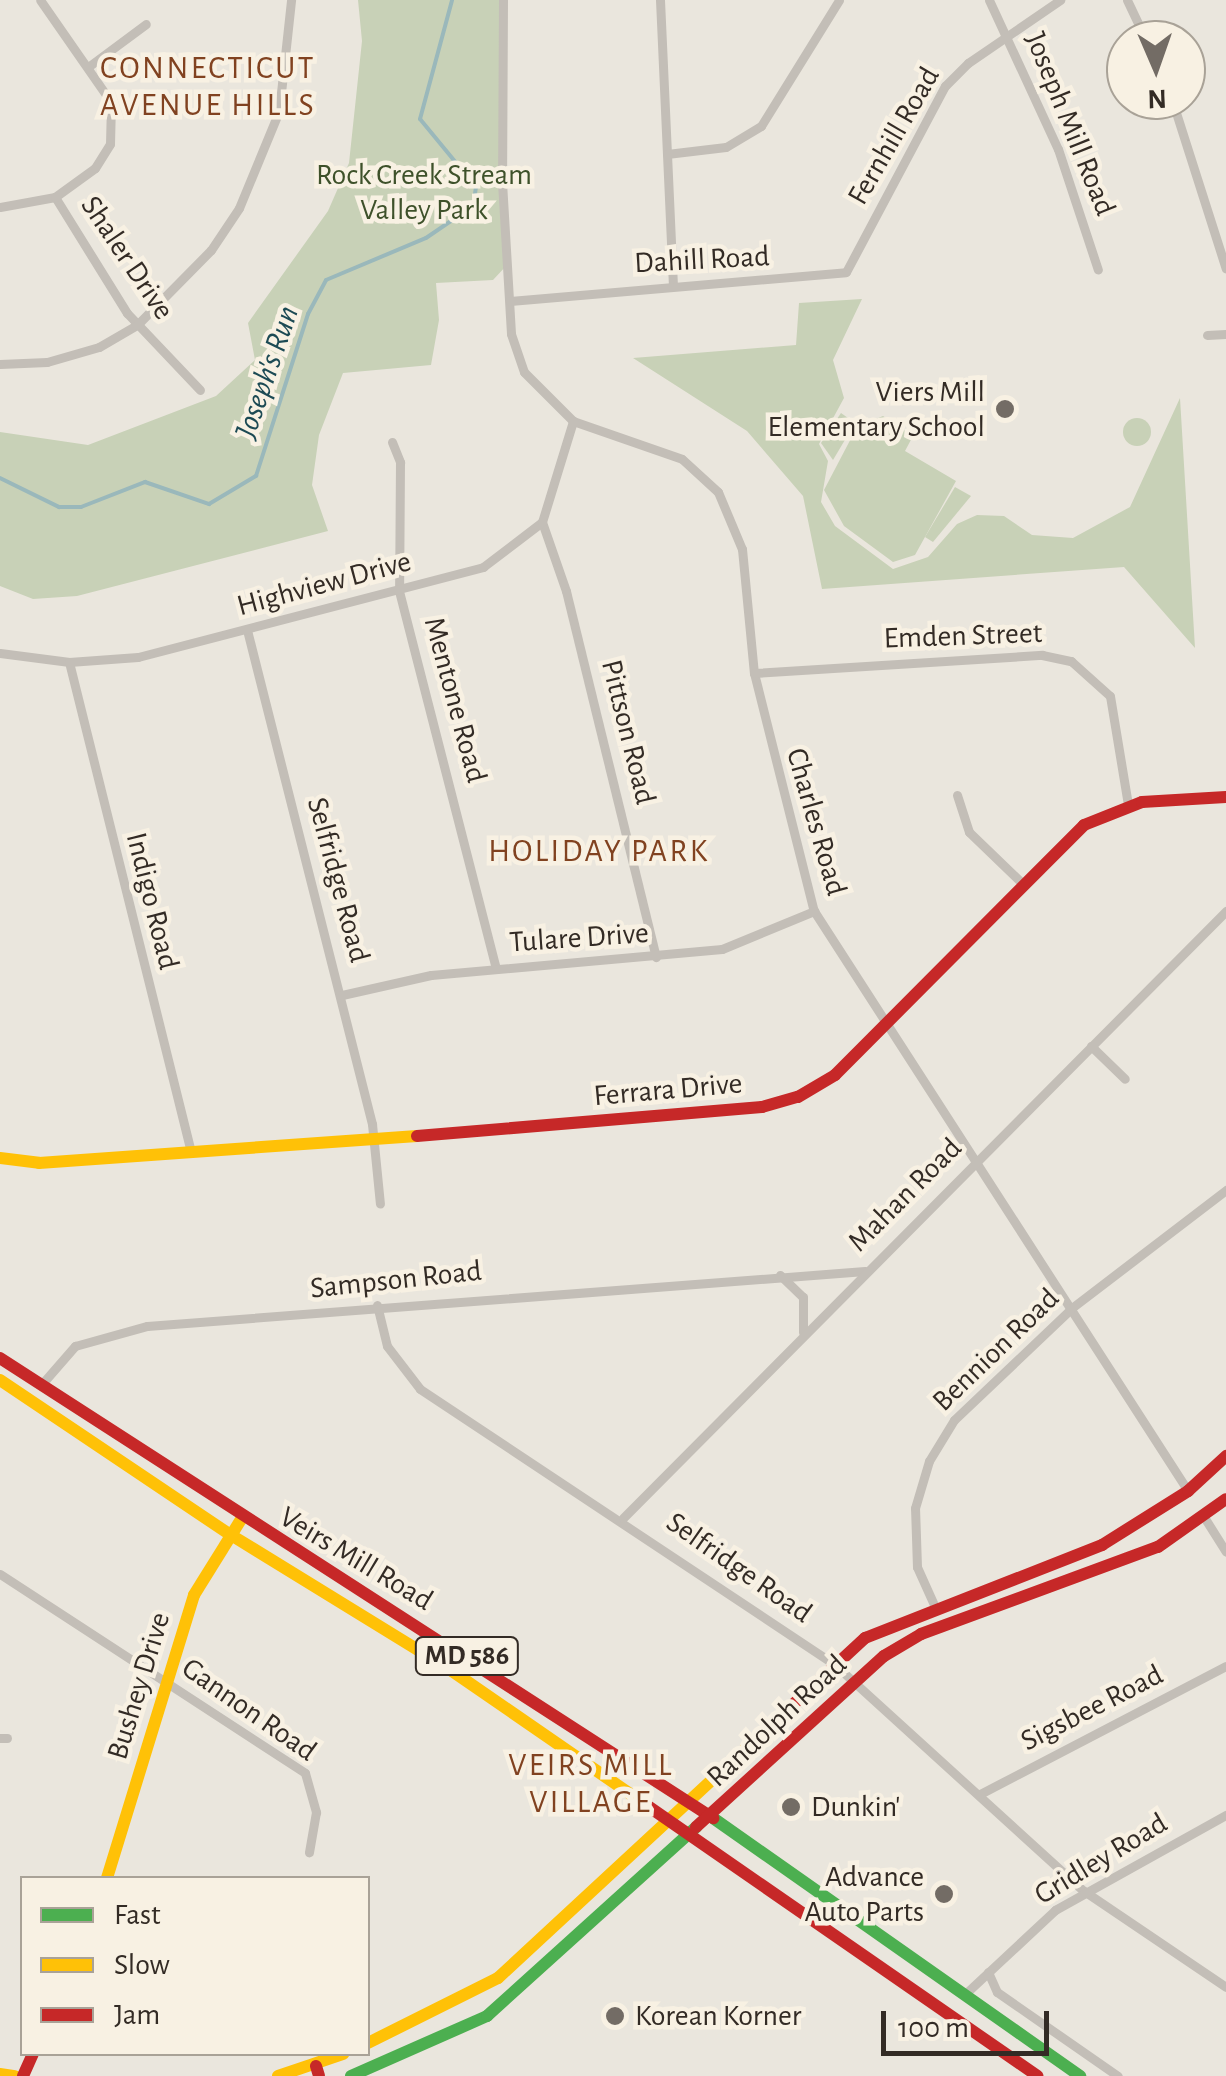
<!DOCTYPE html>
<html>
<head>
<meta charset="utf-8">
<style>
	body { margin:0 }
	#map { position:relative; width:1226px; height:2076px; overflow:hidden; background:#eae6dd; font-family:"Alegreya Sans",sans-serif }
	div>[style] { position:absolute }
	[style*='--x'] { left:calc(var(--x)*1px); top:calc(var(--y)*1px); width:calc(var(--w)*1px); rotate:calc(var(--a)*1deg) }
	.green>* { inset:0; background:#c8d1b7 }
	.round { border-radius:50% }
	.stream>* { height:4px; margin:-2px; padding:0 2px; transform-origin:2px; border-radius:2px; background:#9ab8bb }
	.street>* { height:9px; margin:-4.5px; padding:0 4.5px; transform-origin:4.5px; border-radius:4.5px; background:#c3beb7 }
	.fast>* { height:12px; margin:-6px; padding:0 6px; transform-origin:6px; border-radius:6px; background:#4caf50 }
	.slow>* { height:12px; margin:-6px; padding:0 6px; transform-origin:6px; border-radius:6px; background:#ffc107 }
	.jam>* { height:12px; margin:-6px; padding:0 6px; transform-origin:6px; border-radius:6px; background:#c62828 }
	.dots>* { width:28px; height:28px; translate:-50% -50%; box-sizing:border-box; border:5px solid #f8f1e3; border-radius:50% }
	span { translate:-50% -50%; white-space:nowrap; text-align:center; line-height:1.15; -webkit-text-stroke:9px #f8f1e3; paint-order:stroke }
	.shield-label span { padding:2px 8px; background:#f8f1e3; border:2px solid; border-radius:8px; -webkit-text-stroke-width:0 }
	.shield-label { font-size:28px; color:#332b25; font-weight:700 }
	.street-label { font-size:30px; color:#332b25 }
	.park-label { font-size:30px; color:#3e512a }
	.poi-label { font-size:30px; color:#332b25 }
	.right { translate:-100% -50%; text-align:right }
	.left { translate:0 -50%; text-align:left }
	.neighbourhood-label { font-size:32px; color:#814220; letter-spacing:2.5px }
	.water-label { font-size:32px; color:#1c4a54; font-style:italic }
	.legend { position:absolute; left:20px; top:1876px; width:350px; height:180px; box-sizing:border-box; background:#f8f1e3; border:2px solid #a9a297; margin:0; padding:12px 18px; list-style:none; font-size:30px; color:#332b25 }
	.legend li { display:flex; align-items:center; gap:20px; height:50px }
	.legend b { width:50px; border:2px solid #a9a297 }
	.north { position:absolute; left:1106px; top:20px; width:100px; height:100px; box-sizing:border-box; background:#f8f1e3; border:2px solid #a9a297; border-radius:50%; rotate:178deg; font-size:28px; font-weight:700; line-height:40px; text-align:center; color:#332b25 }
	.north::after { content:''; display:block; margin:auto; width:35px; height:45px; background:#736c65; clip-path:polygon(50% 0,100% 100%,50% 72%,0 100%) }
	.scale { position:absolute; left:881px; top:2011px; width:168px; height:45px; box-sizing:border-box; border:5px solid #332b25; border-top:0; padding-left:12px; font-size:30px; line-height:35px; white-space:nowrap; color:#332b25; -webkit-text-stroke:8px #f8f1e3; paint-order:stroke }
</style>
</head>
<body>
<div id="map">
	<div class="green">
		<i style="clip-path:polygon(358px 0,503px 0,507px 265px,493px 280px,436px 283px,439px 320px,431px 365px,343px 373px,319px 435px,312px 485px,328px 531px,77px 596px,33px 599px,0 586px,0 432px,88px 445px,216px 396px,255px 360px,248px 323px,328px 211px,349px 163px,362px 41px)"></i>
		<i style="clip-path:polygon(862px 299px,833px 360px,844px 398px,819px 444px,828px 461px,821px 502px,835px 526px,893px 569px,928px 557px,957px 524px,977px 515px,1004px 516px,1032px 535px,1073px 538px,1130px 507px,1180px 398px,1195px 648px,1124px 567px,822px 589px,803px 496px,747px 431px,633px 358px,796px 345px,799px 303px)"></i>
		<i style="clip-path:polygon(841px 413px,855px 423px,833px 460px,821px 443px)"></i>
		<i style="clip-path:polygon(883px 416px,913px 436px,905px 451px,956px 481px,915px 555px,893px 562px,844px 526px,824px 490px,857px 427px)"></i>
		<i class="round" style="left:1123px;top:418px;width:28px;height:28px"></i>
		<i style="clip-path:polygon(955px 487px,971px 496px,933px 542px,925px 537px)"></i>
	</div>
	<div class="stream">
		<i style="--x:0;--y:478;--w:66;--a:26.2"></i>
		<i style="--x:59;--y:507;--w:22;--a:0"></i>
		<i style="--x:81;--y:507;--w:69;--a:-21.3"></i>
		<i style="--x:145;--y:482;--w:68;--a:19"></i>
		<i style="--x:209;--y:504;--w:55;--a:-30.8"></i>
		<i style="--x:256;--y:476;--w:170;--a:-72.2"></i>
		<i style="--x:308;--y:314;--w:38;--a:-62"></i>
		<i style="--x:326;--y:280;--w:108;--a:-22.8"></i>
		<i style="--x:426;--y:238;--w:57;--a:-34.2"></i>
		<i style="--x:473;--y:206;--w:19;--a:-81"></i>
		<i style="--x:476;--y:187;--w:88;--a:-129.5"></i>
		<i style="--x:420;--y:119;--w:123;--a:-74.9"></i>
	</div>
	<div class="street">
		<i style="--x:503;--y:0;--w:182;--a:90.3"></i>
		<i style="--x:502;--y:182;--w:152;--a:86.6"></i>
		<i style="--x:511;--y:334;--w:40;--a:71.1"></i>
		<i style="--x:524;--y:372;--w:69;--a:45"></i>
		<i style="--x:573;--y:421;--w:115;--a:19.2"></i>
		<i style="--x:682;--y:459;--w:49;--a:42.5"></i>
		<i style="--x:718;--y:492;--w:62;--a:67.2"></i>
		<i style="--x:742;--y:549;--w:125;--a:84.5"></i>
		<i style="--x:754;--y:673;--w:245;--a:75.9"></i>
		<i style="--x:814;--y:911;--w:690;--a:57.18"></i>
		<i style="--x:660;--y:0;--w:285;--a:87.4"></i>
		<i style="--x:989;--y:0;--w:164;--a:65.2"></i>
		<i style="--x:1058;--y:149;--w:127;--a:71.7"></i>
		<i style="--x:1127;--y:0;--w:44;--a:64.6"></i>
		<i style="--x:88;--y:67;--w:72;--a:-36.6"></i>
		<i style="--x:1172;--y:100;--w:177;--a:72.3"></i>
		<i style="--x:667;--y:154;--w:59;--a:-6.8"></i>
		<i style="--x:726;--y:147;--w:41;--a:-31"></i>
		<i style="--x:761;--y:126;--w:148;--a:-58.2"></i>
		<i style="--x:55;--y:197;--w:137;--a:58.2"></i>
		<i style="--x:127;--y:313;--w:106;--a:46.5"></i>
		<i style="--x:0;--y:207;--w:56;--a:-10.3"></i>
		<i style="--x:55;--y:197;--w:49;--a:-35.9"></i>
		<i style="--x:95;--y:168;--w:28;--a:-58"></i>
		<i style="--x:110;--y:144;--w:42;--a:-88.6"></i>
		<i style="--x:111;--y:102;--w:124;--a:-124.8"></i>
		<i style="--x:510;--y:301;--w:337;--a:-4.9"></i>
		<i style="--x:846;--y:272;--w:211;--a:-62"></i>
		<i style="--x:945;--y:86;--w:33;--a:-45"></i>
		<i style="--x:968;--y:63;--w:112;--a:-34.4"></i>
		<i style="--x:1207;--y:335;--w:19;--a:-3"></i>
		<i style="--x:0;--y:364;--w:47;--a:-2.4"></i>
		<i style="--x:47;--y:362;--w:54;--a:-16.1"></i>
		<i style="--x:99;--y:347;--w:44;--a:-30.1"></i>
		<i style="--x:137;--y:325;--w:105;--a:-45.4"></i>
		<i style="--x:211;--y:250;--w:50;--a:-56.3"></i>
		<i style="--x:239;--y:208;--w:105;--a:-67.6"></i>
		<i style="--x:279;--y:111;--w:112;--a:-83.8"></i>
		<i style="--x:392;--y:442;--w:22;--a:68"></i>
		<i style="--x:400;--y:462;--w:129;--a:90.4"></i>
		<i style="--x:399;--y:591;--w:390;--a:75.6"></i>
		<i style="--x:542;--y:522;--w:73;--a:70.8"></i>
		<i style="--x:566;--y:591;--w:377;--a:76.2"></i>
		<i style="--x:247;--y:630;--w:510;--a:75.8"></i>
		<i style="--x:372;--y:1124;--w:80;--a:84.3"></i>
		<i style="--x:0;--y:653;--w:70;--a:7.4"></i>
		<i style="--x:69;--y:662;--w:69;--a:-4.1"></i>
		<i style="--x:138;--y:657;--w:357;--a:-14.6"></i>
		<i style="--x:483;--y:567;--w:74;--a:-37.3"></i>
		<i style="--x:542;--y:522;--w:106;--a:-72.9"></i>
		<i style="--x:69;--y:662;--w:505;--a:76.02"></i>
		<i style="--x:754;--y:673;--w:289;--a:-3.6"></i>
		<i style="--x:1042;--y:655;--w:30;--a:12"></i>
		<i style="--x:1071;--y:661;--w:52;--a:41.9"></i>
		<i style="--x:1110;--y:696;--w:110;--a:80.6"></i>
		<i style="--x:957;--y:795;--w:39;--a:72"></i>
		<i style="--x:969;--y:832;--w:76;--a:43.9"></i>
		<i style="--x:342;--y:995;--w:91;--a:-12.7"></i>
		<i style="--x:431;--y:975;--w:292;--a:-5.1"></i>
		<i style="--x:722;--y:949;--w:100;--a:-22.4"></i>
		<i style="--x:1091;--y:1046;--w:47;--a:44.1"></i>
		<i style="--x:780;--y:1275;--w:32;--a:44"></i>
		<i style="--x:803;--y:1297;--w:35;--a:90"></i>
		<i style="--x:377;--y:1305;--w:42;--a:76.3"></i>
		<i style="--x:387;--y:1346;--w:54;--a:52.5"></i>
		<i style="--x:420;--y:1389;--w:496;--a:33.6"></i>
		<i style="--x:833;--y:1663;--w:339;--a:42.3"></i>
		<i style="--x:1084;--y:1891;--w:171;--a:34.1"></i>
		<i style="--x:41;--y:1385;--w:52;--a:-48.9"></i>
		<i style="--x:75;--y:1346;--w:75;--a:-15.5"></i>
		<i style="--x:147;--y:1326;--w:720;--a:-4.38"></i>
		<i style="--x:1204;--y:1517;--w:41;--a:57.8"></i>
		<i style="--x:623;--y:1518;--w:856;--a:-45.19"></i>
		<i style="--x:0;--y:1574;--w:364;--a:33.1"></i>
		<i style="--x:305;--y:1773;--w:41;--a:74.2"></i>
		<i style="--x:316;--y:1812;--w:41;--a:99.9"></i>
		<i style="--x:935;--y:1607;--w:44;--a:-114.2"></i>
		<i style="--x:917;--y:1567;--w:59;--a:-91.9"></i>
		<i style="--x:915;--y:1508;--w:49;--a:-73.4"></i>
		<i style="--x:929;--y:1461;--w:48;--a:-58.6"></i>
		<i style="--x:954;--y:1420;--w:164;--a:-43.5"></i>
		<i style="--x:1073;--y:1307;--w:193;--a:-37.4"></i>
		<i style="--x:0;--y:1738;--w:7;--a:0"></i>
		<i style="--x:980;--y:1794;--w:277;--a:-27.5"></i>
		<i style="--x:988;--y:1972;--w:22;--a:66"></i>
		<i style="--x:997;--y:1992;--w:147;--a:34.8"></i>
		<i style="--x:964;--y:1995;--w:125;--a:-43"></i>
		<i style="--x:1055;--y:1910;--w:196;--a:-29.1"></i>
	</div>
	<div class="fast">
		<i style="--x:713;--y:1818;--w:449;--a:35.1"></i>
		<i style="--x:351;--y:2076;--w:149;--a:-23.8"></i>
		<i style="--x:487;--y:2016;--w:282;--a:-42.1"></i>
	</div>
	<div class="slow">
		<i style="--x:0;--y:1158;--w:39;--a:7"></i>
		<i style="--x:39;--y:1163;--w:379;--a:-4.1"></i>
		<i style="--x:0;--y:1380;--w:278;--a:33.9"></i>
		<i style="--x:231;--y:1535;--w:259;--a:31.6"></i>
		<i style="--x:452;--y:1671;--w:231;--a:34.6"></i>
		<i style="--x:107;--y:1878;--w:296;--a:-72.9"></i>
		<i style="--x:194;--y:1595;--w:91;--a:-58.1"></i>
		<i style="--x:368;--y:2043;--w:145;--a:-26.6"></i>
		<i style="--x:498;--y:1978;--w:355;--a:-42.8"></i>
		<i style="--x:0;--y:2074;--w:15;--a:8"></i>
		<i style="--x:278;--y:2076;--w:69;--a:-18.7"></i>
	</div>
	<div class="jam">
		<i style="--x:417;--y:1136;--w:346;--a:-4.8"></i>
		<i style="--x:762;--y:1107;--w:37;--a:-16"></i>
		<i style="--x:798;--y:1097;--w:43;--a:-30.7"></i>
		<i style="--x:835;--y:1075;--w:353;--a:-45.1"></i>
		<i style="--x:1084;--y:825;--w:62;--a:-21.6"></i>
		<i style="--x:1142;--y:802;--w:84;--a:-3.4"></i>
		<i style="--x:0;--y:1358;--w:849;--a:32.83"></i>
		<i style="--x:758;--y:1737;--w:146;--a:-42.8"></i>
		<i style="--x:865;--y:1638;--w:255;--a:-21.4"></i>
		<i style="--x:1102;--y:1545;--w:102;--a:-32.1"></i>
		<i style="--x:1188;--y:1491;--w:52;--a:-42.6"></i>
		<i style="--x:642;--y:1802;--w:481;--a:34.7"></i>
		<i style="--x:696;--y:1827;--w:254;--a:-42.3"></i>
		<i style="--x:884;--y:1656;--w:43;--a:-30.7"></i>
		<i style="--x:921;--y:1634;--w:252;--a:-20.2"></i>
		<i style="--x:1158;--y:1547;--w:83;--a:-35.2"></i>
		<i style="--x:316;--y:2066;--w:10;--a:73"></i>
		<i style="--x:23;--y:2076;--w:24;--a:-66"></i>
	</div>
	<div class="dots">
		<i style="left:1005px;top:409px;background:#736c65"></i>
		<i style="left:791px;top:1807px;background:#736c65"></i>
		<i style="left:944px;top:1894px;background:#736c65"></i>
		<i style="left:615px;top:2016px;background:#736c65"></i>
	</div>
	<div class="shield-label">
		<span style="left:467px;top:1656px">MD 586</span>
	</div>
	<div class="street-label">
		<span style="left:1070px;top:124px;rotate:68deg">Joseph Mill Road</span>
		<span style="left:894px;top:136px;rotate:-60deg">Fernhill Road</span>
		<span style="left:127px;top:258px;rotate:56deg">Shaler Drive</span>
		<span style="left:702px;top:260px;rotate:-3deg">Dahill Road</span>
		<span style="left:324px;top:584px;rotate:-15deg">Highview Drive</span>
		<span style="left:963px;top:636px;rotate:-2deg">Emden Street</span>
		<span style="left:455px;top:700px;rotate:75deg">Mentone Road</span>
		<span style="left:628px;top:732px;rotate:76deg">Pittson Road</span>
		<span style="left:816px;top:822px;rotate:74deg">Charles Road</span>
		<span style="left:338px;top:880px;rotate:75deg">Selfridge Road</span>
		<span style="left:152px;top:901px;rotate:76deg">Indigo Road</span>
		<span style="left:579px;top:938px;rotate:-4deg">Tulare Drive</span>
		<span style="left:668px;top:1090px;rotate:-5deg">Ferrara Drive</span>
		<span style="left:905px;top:1195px;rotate:-45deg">Mahan Road</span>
		<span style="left:396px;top:1280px;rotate:-6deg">Sampson Road</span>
		<span style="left:996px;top:1350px;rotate:-44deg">Bennion Road</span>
		<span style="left:356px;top:1559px;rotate:31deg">Veirs Mill Road</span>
		<span style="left:739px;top:1568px;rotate:35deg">Selfridge Road</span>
		<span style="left:139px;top:1686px;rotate:-73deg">Bushey Drive</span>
		<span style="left:1092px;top:1708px;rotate:-27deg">Sigsbee Road</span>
		<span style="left:249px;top:1710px;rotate:35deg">Gannon Road</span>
		<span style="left:777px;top:1721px;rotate:-43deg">Randolph Road</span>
		<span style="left:1101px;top:1859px;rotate:-31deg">Gridley Road</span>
	</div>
	<div class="park-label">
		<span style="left:424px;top:192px">Rock Creek Stream<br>Valley Park</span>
	</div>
	<div class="poi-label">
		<span class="right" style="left:985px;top:409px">Viers Mill<br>Elementary School</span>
		<span class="left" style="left:811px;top:1807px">Dunkin'</span>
		<span class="right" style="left:924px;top:1894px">Advance<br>Auto Parts</span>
		<span class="left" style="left:635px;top:2016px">Korean Korner</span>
	</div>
	<div class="neighbourhood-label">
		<span style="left:208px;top:87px">CONNECTICUT<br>AVENUE HILLS</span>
		<span style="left:599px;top:851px">HOLIDAY PARK</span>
		<span style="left:591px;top:1784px">VEIRS MILL<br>VILLAGE</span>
	</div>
	<div class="water-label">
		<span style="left:267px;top:372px;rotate:-71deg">Joseph's Run</span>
	</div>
	<ul class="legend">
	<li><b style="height:12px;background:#4caf50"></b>Fast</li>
	<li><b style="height:12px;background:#ffc107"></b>Slow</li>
	<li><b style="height:12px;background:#c62828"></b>Jam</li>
	</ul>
	<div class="north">N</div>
	<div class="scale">100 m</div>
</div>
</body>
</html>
